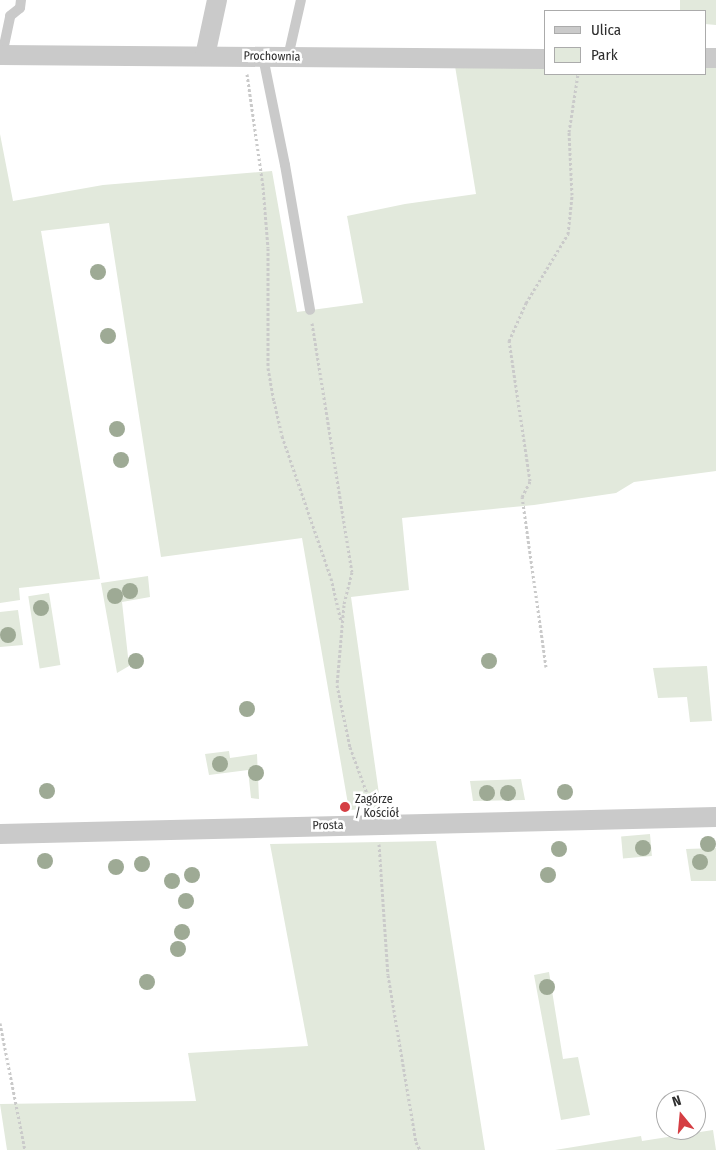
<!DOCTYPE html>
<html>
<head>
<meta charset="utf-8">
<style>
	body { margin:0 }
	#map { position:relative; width:716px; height:1150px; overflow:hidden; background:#fff; font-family:"Fira Sans Condensed",sans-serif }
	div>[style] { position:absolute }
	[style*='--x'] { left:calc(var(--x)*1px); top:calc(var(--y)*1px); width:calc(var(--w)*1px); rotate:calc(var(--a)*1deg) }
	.green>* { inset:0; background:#e2e9dc; transform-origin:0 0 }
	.path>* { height:3px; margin-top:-1.5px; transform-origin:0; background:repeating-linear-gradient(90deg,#cacaca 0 2.5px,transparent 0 5px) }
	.lane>* { height:10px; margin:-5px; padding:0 5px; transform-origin:5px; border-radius:5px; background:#cacaca }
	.street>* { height:20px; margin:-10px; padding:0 10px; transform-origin:10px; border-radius:10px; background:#cacaca }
	.trees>* { width:16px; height:16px; margin:-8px; border-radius:50%; background:#9eaa95 }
	.dots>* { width:14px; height:14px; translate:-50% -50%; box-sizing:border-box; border:2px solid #fff; border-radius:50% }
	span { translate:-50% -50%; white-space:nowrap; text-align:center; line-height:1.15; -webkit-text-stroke:5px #fff; paint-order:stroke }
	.street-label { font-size:12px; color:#2d2d2d }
	.poi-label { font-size:12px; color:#2d2d2d }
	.left { translate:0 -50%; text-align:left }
	.legend { position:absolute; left:544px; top:10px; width:162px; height:65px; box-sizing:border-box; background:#fff; border:1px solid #ababab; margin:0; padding:6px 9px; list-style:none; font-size:15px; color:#2d2d2d }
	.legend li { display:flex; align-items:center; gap:10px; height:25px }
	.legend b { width:25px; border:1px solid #ababab }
	.north { position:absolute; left:656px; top:1090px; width:50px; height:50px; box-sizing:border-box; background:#fff; border:1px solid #ababab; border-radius:50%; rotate:343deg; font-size:14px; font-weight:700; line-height:20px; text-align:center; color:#2d2d2d }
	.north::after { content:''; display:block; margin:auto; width:18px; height:22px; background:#d53e43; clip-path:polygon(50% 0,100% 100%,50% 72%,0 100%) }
</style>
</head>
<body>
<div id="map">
	<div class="green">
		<i style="clip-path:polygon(680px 0,716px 0,716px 25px,705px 24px,705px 11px,680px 11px)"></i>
		<i style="clip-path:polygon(455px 66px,545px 68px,545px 74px,705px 74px,705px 68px,716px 68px,716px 471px,634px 482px,616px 493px,534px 505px,402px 518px,409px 590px,351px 597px,381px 808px,349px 810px,302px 538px,161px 557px,109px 223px,41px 231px,100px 579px,19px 588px,20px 600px,0 603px,0 134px,13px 201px,103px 185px,272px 171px,297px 312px,363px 303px,347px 216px,405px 204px,476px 194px)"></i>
		<i style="clip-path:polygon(148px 576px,150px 597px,122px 602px,129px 666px,117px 673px,101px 583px)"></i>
		<i style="left:49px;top:593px;width:73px;height:21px;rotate:81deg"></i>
		<i style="clip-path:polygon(18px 610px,23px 645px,0 647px,0 612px)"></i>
		<i style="clip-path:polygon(707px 666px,712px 721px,690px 722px,687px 697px,658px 698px,653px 668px)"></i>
		<i style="clip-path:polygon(229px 751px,230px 758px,257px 754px,259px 799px,251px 798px,248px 770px,209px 775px,205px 754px)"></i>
		<i style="clip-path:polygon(521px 779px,525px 800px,473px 801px,470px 781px)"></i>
		<i style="left:650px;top:834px;width:22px;height:29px;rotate:85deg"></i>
		<i style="clip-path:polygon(436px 841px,485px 1150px,7px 1150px,0 1104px,196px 1101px,188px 1053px,308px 1046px,270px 844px)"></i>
		<i style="clip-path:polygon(716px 848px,716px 881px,691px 881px,686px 849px)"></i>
		<i style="clip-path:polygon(549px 972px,563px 1059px,578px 1057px,590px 1115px,561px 1120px,534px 975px)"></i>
		<i style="clip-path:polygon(713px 1130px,716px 1150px,555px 1150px,641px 1136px,642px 1141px)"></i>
	</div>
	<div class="path">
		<i style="--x:247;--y:74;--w:114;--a:81.9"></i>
		<i style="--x:263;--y:187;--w:61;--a:85.3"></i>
		<i style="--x:268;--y:248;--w:120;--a:90"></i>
		<i style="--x:268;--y:368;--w:34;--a:80"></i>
		<i style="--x:274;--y:401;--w:36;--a:77"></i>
		<i style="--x:282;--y:436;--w:150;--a:71"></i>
		<i style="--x:331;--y:578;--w:44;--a:76.9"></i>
		<i style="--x:312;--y:323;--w:252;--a:80.9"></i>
		<i style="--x:352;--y:572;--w:34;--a:104"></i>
		<i style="--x:344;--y:605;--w:80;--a:95"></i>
		<i style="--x:337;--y:685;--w:63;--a:78.2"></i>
		<i style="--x:350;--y:747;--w:64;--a:69.9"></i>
		<i style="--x:546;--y:667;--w:172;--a:-98"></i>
		<i style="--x:522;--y:497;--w:18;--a:-63"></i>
		<i style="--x:530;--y:481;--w:142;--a:-98.5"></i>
		<i style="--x:509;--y:341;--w:42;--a:-65.9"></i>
		<i style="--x:526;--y:303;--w:81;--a:-58.7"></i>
		<i style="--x:568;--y:234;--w:39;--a:-84"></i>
		<i style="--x:572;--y:195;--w:63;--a:-92.7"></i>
		<i style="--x:569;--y:132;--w:59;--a:-81.2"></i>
		<i style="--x:379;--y:844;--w:131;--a:86.1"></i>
		<i style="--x:388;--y:975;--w:169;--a:80.5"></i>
		<i style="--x:416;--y:1142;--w:9;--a:63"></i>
		<i style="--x:0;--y:1023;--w:129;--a:78.9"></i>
	</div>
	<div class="lane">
		<i style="--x:2;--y:55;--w:40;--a:-78"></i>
		<i style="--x:10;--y:16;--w:13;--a:-39"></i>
		<i style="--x:20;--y:8;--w:8;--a:-83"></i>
		<i style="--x:263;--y:57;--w:110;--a:78.5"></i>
		<i style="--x:285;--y:165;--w:147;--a:80.2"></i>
		<i style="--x:288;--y:57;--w:58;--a:-77.2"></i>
	</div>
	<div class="street">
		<i style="--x:0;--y:55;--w:545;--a:0.42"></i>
		<i style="--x:205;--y:56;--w:57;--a:-77.9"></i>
		<i style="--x:705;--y:58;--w:11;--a:0"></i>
		<i style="--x:0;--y:834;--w:716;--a:-1.36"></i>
	</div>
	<div class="trees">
		<i style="left:98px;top:272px"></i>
		<i style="left:108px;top:336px"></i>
		<i style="left:117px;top:429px"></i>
		<i style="left:121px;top:460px"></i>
		<i style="left:130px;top:591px"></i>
		<i style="left:115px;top:596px"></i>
		<i style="left:41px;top:608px"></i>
		<i style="left:8px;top:635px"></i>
		<i style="left:136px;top:661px"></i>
		<i style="left:489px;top:661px"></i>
		<i style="left:247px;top:709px"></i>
		<i style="left:220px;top:764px"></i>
		<i style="left:256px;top:773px"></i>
		<i style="left:47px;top:791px"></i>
		<i style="left:565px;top:792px"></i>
		<i style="left:487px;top:793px"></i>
		<i style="left:508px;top:793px"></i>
		<i style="left:708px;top:844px"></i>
		<i style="left:643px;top:848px"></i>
		<i style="left:559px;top:849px"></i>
		<i style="left:45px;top:861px"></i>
		<i style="left:700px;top:862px"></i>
		<i style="left:142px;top:864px"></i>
		<i style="left:116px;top:867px"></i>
		<i style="left:192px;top:875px"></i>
		<i style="left:548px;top:875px"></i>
		<i style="left:172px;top:881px"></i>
		<i style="left:186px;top:901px"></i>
		<i style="left:182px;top:932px"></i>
		<i style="left:178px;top:949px"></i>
		<i style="left:147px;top:982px"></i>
		<i style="left:547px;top:987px"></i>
	</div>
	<div class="dots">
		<i style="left:345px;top:807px;background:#d53e43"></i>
	</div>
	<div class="street-label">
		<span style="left:272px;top:57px;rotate:1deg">Prochownia</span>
		<span style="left:328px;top:826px;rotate:-1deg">Prosta</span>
	</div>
	<div class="poi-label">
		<span class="left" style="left:355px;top:807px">Zagórze<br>/ Kościół</span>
	</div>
	<ul class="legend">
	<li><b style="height:6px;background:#cacaca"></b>Ulica</li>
	<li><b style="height:14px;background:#e2e9dc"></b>Park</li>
	</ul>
	<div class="north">N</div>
</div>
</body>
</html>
